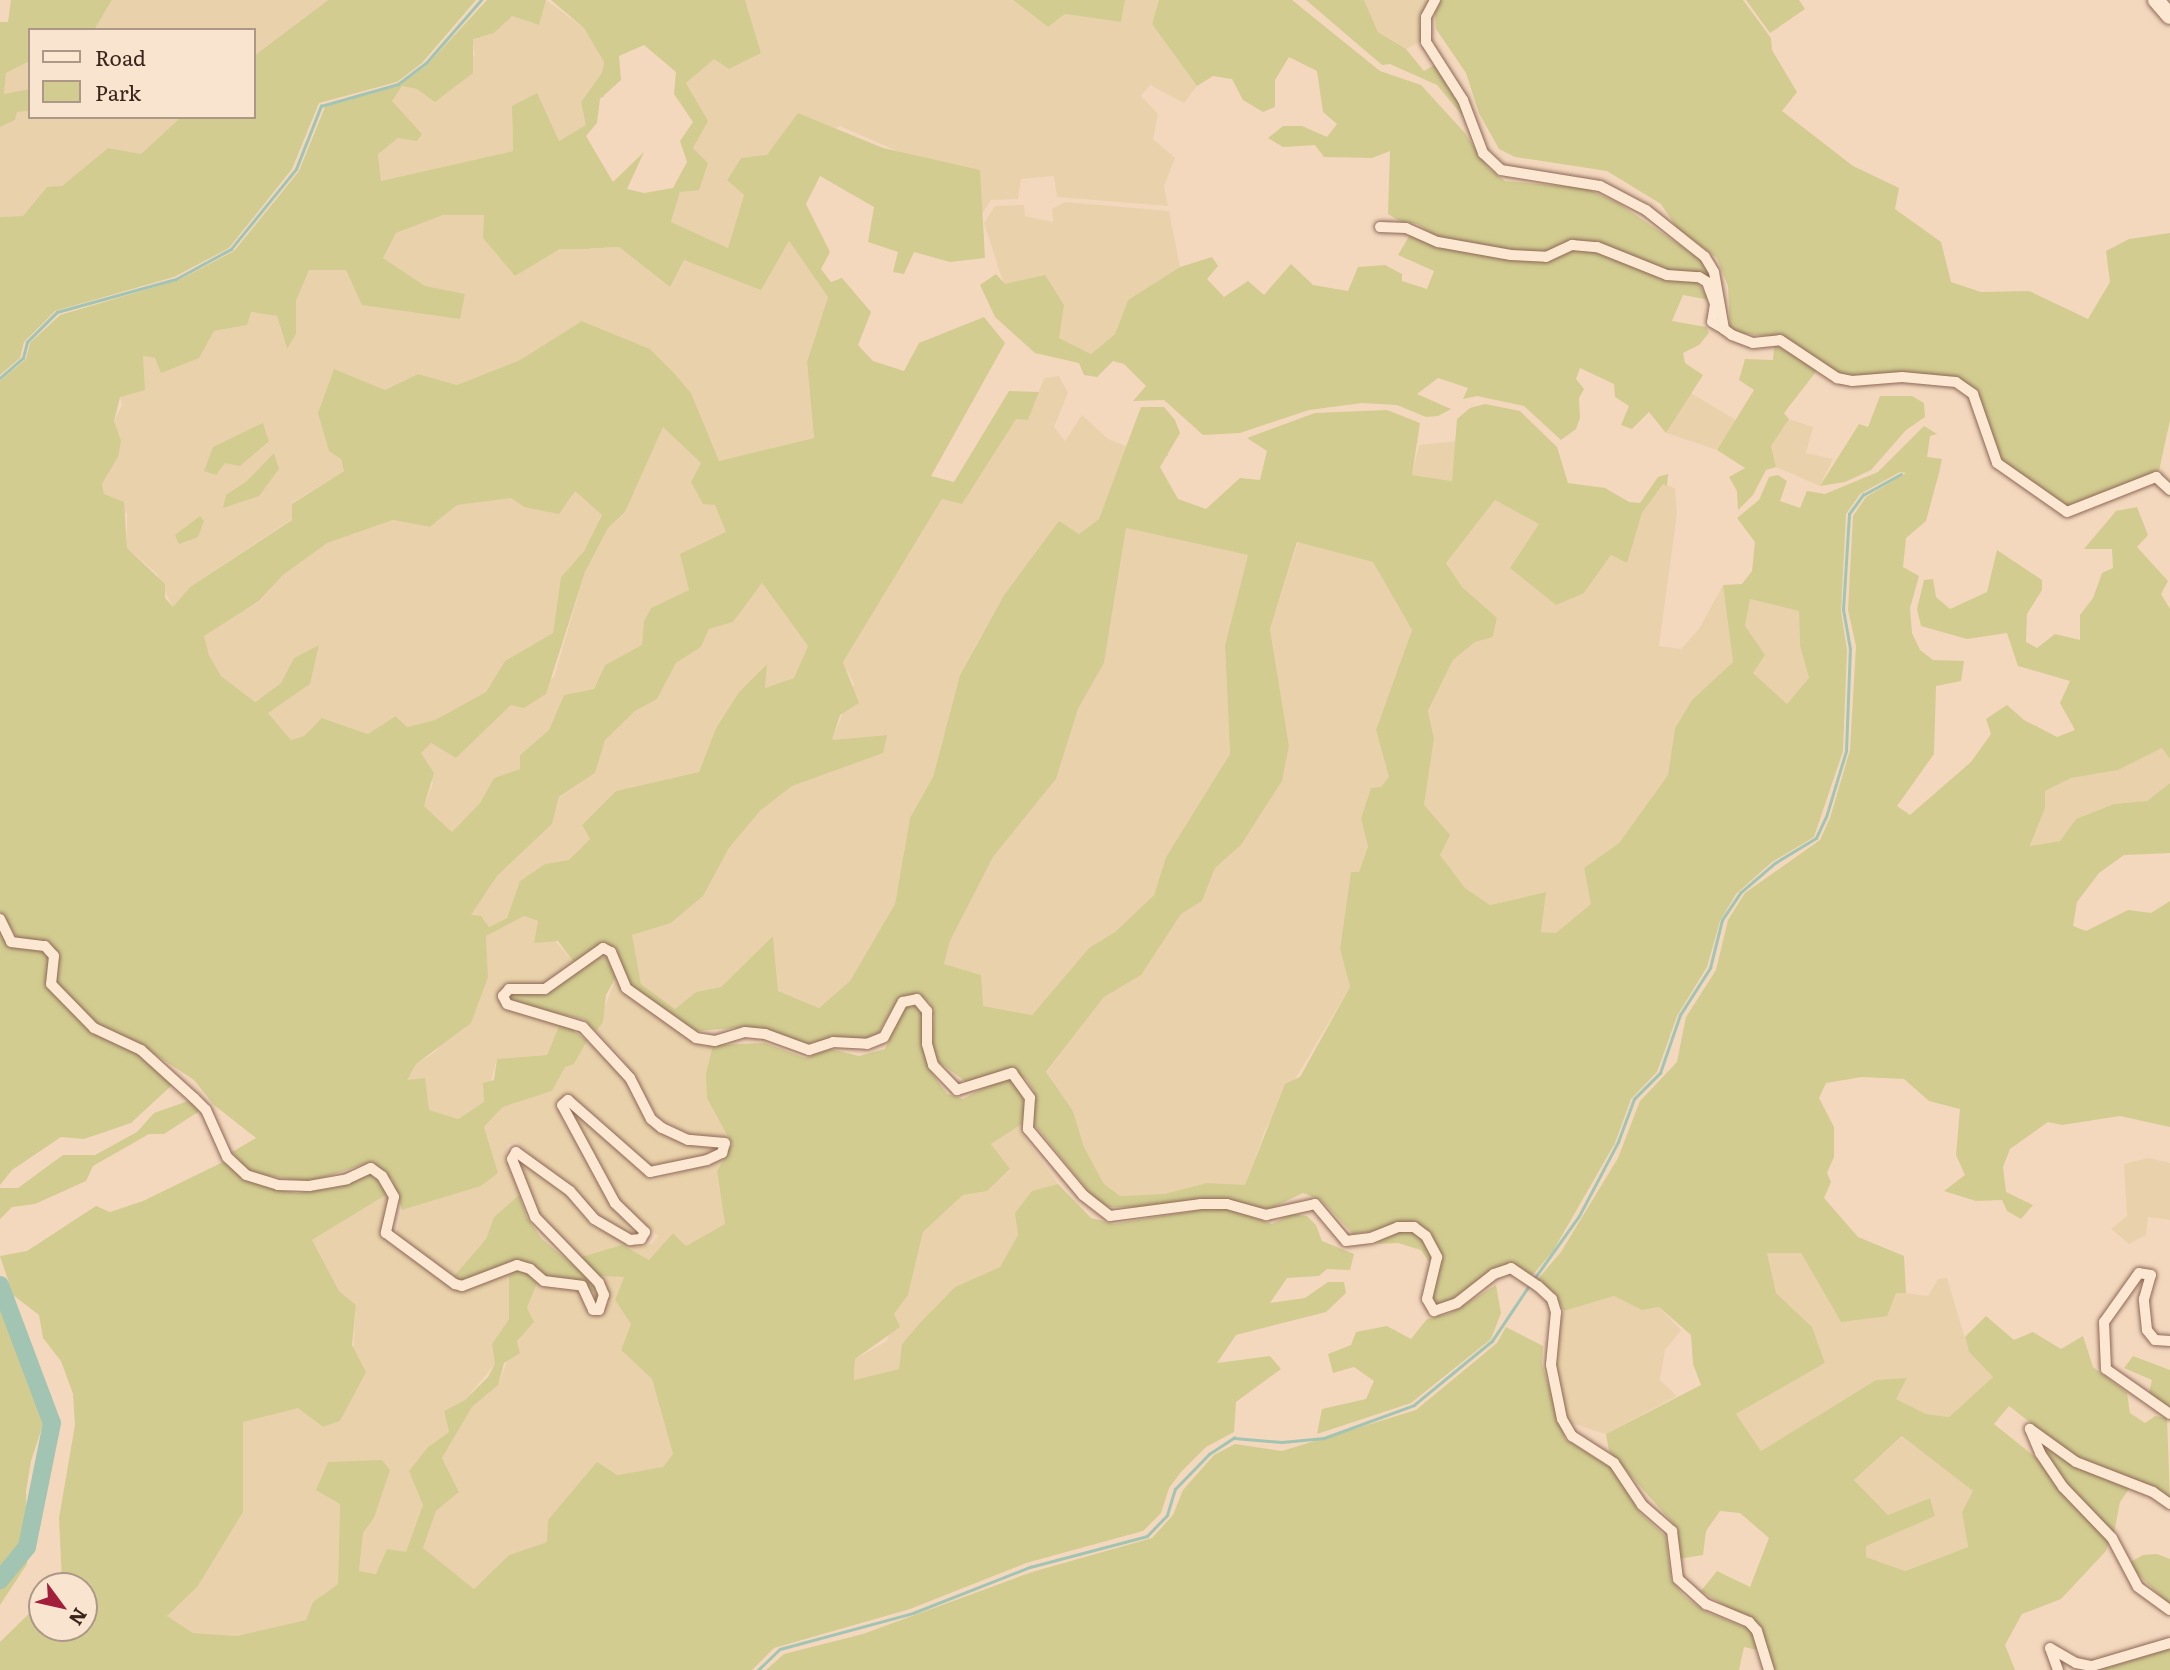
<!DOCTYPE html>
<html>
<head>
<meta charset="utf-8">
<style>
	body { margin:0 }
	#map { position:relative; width:2170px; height:1670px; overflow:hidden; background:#f3d8be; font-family:Literata,serif }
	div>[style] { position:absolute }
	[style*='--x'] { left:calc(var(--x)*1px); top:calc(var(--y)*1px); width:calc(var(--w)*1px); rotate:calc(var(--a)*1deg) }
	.farmland>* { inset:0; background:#e9d2ab }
	.green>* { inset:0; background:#d2cc91 }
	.stream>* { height:2.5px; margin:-1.25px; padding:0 1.25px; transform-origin:1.25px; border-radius:1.25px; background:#a2c4b3 }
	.river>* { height:18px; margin:-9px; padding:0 9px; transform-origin:9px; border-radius:9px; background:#a2c4b3 }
	.roads { filter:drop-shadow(0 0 2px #8d6755) drop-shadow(0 0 2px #8d6755) }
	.street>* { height:10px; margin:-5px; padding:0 5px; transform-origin:5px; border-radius:5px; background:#fce7d2 }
	.secondary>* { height:16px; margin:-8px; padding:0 8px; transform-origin:8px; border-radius:8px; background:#fce7d2 }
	span { translate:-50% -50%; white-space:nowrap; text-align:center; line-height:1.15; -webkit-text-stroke:5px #f9e4cf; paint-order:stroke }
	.legend { position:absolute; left:28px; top:28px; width:228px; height:91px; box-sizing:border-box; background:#f9e4cf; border:2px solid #ad9787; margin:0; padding:9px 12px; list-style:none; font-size:21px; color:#3b241b }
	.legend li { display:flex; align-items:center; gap:14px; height:35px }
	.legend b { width:35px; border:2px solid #ad9787 }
	.north { position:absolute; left:28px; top:1572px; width:70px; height:70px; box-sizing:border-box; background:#f9e4cf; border:2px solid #ad9787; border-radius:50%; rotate:123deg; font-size:19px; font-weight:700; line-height:28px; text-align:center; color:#3b241b }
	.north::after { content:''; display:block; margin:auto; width:24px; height:32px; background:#a31e3a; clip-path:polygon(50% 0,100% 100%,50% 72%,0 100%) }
</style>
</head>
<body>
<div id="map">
	<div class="farmland">
		<i style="clip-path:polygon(112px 0,328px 0,254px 56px,254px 30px,94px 30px)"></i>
		<i style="clip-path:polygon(546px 0,584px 28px,604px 62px,602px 73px,581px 102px,587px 125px,559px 141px,512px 106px,513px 151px,381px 181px,378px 154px,398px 138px,417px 140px,392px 101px,402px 86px,417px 89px,475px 55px,472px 39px,494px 33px,512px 16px,539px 25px)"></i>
		<i style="clip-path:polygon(745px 0,1013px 0,1048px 27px,1065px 14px,1121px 22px,1125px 0,1159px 0,1152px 24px,1197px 86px,1184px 103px,1150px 85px,1141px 96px,1158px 114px,1153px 139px,1175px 158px,1164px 186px,1168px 206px,1057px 197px,1054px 176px,1021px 179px,1018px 199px,991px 200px,982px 214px,979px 187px,840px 126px,767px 156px,741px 158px,727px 179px,744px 195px,728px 248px,671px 222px,693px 148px,707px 121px,686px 83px,714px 58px,761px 53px)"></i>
		<i style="clip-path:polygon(1364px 0,1431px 0,1419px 20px,1422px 41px,1406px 49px,1378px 32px)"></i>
		<i style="clip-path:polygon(30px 61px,30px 89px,4px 95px,6px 73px)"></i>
		<i style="clip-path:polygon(30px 111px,30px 117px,181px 117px,141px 154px,108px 148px,62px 186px,47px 188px,23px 216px,0 217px,0 127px,14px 120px,17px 112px)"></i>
		<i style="clip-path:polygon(1065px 202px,1169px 211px,1180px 267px,1128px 300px,1115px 334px,1091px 354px,1059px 338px,1004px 285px,984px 223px,995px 206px,1024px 205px,1025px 216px,1053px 222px,1052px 209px)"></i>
		<i style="clip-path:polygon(443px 215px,484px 215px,515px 276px,560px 249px,619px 247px,670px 287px,684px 260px,760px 289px,789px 241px,828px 297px,807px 362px,814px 438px,719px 461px,691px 394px,673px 372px,650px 349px,583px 321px,520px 360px,457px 385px,418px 374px,385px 390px,341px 459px,344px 471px,292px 503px,292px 519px,190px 587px,173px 608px,157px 574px,127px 548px,127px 514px,104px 494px,102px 484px,118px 457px,114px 421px,122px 405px,120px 397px,142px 356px,155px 358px,214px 331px,247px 325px,250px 312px,277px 316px,286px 348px,296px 334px,296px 301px,309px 270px,346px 270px,464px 294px,425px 286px,383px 258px,396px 233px)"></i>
		<i style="clip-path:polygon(1059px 376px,1068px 393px,1054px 427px,1065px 441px,1082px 415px,1108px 439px,1128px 447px,1099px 519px,1079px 534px,1059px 522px,1004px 595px,978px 641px,960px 675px,933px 777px,910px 818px,895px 904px,850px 981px,819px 1008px,778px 991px,773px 936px,721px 987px,696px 992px,675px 1009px,641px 984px,631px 935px,671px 923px,703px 896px,729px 848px,761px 810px,792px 786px,833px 769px,887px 735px,832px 740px,854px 684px,843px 662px,942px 499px,962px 503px,1016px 418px,1028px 420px,1044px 378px)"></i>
		<i style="clip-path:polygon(1691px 393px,1736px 420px,1717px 450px,1666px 433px)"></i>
		<i style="clip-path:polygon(1789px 419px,1813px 427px,1806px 453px,1833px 459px,1820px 486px,1776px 467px,1771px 446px)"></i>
		<i style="clip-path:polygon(663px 426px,701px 463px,726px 532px,689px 590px,651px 608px,644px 621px,643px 645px,605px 665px,594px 689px,564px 695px,549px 730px,520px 755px,520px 769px,494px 778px,480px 803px,452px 832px,424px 806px,433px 783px,421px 752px,431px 743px,456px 758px,511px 705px,554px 677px,585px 572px,608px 528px,625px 512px)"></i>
		<i style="clip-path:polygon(1458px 441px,1452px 481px,1412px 475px,1419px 445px)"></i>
		<i style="clip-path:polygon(1663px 484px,1675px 488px,1677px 513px,1659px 646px,1681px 649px,1699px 629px,1723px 585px,1733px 662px,1692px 700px,1675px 728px,1668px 775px,1619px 843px,1584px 868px,1592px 904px,1556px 933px,1541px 932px,1545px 892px,1490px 905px,1465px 888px,1439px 855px,1424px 805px,1434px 739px,1428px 712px,1453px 660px,1475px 642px,1493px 637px,1497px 619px,1462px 587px,1446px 563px,1495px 500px,1540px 524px,1584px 593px,1611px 555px,1627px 562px,1642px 513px)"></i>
		<i style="clip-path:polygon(575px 490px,602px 515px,584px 551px,561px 577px,553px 633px,505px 661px,486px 692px,435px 720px,407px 727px,394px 716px,368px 734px,323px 718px,304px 736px,291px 740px,267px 713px,310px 684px,319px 646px,294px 658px,281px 683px,254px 702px,221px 676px,209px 655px,203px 636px,259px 602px,283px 575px,326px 543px,393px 520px,430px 527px,457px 505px,511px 498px,524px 507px)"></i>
		<i style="clip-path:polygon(1126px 528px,1248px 555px,1225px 645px,1230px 754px,1166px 857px,1154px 895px,1115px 932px,1089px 948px,1032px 1015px,982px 1006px,944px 964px,950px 941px,993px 857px,1056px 779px,1078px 709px,1104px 663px)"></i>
		<i style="clip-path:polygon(1298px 542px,1373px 562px,1412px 630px,1376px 730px,1389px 777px,1361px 819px,1368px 845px,1359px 872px,1351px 873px,1340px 949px,1350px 987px,1266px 1128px,1245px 1186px,1207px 1183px,1164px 1194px,1120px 1196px,1104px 1184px,1084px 1147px,1073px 1111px,1046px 1073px,1104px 997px,1140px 975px,1181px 914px,1202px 901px,1215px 868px,1241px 845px,1282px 781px,1289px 746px,1270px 629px)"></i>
		<i style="clip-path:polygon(761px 582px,808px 646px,794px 678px,765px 688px,766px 665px,739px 692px,716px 728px,699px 772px,616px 791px,582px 825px,590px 839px,569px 861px,545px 864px,521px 881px,507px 918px,489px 927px,470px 915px,497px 876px,552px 824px,559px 798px,595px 773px,604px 740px,635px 711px,657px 699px,676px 663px,701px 647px,709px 629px,733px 622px)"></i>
		<i style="clip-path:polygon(1749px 598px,1799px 611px,1800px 646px,1809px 679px,1787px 704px,1753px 673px,1745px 626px)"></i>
		<i style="clip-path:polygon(2162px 748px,2170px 759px,2170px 783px,2147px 801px,2114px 804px,2076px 819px,2061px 841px,2030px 847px,2045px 808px,2045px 791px,2071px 778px,2118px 770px)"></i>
		<i style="clip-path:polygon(524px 916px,538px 921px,576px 965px,546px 985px,507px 987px,497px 996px,505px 1008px,561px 1021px,547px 1055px,497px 1059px,485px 1102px,457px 1119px,429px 1110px,406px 1081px,416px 1064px,435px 1052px,488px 977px,486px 936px)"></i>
		<i style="clip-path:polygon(616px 977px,623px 993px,686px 1032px,697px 1045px,713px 1045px,706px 1073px,732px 1144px,720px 1136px,698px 1139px,658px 1117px,621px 1056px,596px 1031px)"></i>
		<i style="clip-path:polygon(587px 1041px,628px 1083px,649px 1122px,715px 1144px,717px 1150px,710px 1154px,657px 1167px,648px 1165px,604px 1123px,571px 1096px,562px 1096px,557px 1106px,563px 1122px,640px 1233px,631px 1235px,597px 1214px,516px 1142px,507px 1145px,506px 1160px,519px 1195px,494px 1217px,486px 1239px,454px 1276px,396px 1235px,402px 1210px,481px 1186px,498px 1173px,484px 1128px,503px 1107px,552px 1091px,565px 1066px,574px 1064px)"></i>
		<i style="clip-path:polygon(569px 1106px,653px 1181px,723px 1160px,717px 1171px,725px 1224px,686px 1246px,673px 1233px,649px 1260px,578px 1258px,539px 1215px,518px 1162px,521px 1159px,558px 1186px,592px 1226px,638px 1247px,652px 1244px,658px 1236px,617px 1198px,569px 1119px)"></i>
		<i style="clip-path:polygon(1022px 1124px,1024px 1137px,1058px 1184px,1032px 1191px,1016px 1213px,1018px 1235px,1000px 1267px,955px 1287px,902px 1344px,899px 1369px,854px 1380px,855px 1359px,887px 1341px,894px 1314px,908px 1295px,923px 1232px,963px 1195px,986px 1191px,1010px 1170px,991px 1144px)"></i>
		<i style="clip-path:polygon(2149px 1158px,2170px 1163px,2170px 1220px,2148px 1217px,2146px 1235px,2129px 1244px,2111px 1229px,2127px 1216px,2124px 1164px)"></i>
		<i style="clip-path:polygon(389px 1193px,392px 1203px,385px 1240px,454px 1289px,518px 1268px,509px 1276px,509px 1319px,492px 1344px,496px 1363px,465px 1400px,444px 1411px,449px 1432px,428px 1447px,423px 1505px,406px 1553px,376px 1574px,359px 1571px,363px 1533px,374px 1518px,340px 1503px,338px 1584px,313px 1602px,306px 1620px,237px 1636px,193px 1633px,167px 1616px,198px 1586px,243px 1512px,243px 1422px,298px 1407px,323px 1427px,340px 1421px,350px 1399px,356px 1305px,339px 1291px,312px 1240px)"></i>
		<i style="clip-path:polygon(1767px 1253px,1801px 1253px,1841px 1322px,1896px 1292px,1928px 1296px,1938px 1279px,1947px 1278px,1969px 1352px,1993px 1377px,1949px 1417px,1926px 1414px,1896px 1399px,1906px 1379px,1876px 1380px,1761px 1451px,1736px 1414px,1825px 1363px,1812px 1327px,1775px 1293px)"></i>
		<i style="clip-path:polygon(599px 1276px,624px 1277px,615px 1300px,631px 1324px,621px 1350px,652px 1379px,673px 1454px,663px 1467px,617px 1475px,547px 1542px,509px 1555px,474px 1589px,423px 1548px,436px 1511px,459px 1492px,442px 1458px,472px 1407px,498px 1385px,537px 1283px,556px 1289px,575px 1288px,582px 1293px,589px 1315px,597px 1317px,609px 1302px)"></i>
		<i style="clip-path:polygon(1614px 1296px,1642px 1310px,1659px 1307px,1681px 1330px,1665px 1350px,1660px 1380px,1677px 1396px,1606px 1434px,1568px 1422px,1555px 1366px,1557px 1328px,1564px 1311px)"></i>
		<i style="clip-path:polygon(1903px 1436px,1973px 1491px,1962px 1512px,1968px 1547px,1904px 1571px,1866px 1557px,1865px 1546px,1934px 1516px,1930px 1498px,1888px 1515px,1854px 1480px)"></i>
	</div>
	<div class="green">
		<i style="clip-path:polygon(11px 0,112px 0,94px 30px,30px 30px,30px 61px,6px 73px,4px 94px,30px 89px,30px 111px,17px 112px,15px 120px,0 127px,0 22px,8px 22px)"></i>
		<i style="clip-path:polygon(328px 0,476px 0,422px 63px,397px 82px,319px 103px,292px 169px,229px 248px,174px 277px,55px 311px,24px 342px,20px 358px,0 375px,0 217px,23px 216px,47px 187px,62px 186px,108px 148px,141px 154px,181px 117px,254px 117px,254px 56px)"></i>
		<i style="clip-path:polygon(evenodd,487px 0,546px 0,539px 25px,512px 16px,494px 33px,473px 39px,473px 73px,435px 102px,417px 89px,402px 86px,392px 101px,422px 134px,417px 141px,398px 138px,378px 154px,381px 181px,513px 151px,512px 106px,537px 93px,559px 141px,586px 125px,581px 102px,602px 73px,604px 62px,584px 28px,551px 0,745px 0,761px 53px,729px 69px,714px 59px,686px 83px,708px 121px,693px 148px,708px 163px,699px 190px,680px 192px,671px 222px,728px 248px,744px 195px,727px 180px,741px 158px,767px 155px,798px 113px,883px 148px,980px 170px,985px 258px,950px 262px,914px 252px,904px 274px,893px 272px,898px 252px,868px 242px,874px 207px,820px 176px,806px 204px,830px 252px,821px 269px,831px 282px,842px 278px,871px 312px,858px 345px,873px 361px,904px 371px,919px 343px,984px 317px,1005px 343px,931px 476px,954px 482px,1009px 391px,1039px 392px,1028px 420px,1016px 419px,962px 504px,942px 499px,843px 662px,859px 703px,840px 715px,832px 740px,887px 735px,883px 753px,792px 786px,761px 810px,729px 848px,703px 896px,671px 923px,632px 935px,641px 984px,675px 1009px,696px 992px,721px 987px,773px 936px,778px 991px,819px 1008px,850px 981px,895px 904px,910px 818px,933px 777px,960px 675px,1004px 595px,1059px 521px,1079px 534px,1099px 519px,1141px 407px,1164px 407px,1175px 420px,1180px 433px,1160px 467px,1178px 499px,1206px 509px,1240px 478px,1260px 480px,1267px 451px,1247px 438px,1315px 413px,1387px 410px,1420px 423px,1412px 475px,1452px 481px,1457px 419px,1470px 408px,1485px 404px,1520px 411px,1557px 447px,1568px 483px,1605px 488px,1629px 502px,1640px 503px,1658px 477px,1668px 474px,1667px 486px,1663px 484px,1642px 513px,1627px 563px,1611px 555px,1584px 593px,1556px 605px,1510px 568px,1539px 524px,1495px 500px,1446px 563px,1462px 587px,1497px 618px,1493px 637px,1475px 642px,1453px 660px,1428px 711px,1434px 739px,1424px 805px,1450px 835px,1440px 855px,1465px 888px,1490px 905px,1546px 892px,1541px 932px,1556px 933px,1591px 904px,1584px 868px,1619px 843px,1668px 775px,1675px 728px,1692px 700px,1733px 662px,1723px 585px,1742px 584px,1752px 571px,1755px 542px,1737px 518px,1759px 500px,1769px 477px,1778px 475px,1787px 481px,1780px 501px,1800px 508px,1807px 491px,1825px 494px,1878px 472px,1924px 426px,1937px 434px,1930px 436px,1927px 457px,1942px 459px,1939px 473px,1926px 521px,1906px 538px,1903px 567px,1919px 576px,1910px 608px,1912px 633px,1920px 650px,1933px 660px,1964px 661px,1961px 681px,1936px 686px,1934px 754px,1897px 806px,1910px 815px,1971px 762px,1991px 734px,1986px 719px,2007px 705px,2024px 720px,2057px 737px,2075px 730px,2060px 703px,2070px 681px,2018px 666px,2007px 633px,1967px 639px,1921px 626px,1917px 609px,1924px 580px,1933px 579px,1936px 597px,1950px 609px,1987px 592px,1997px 550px,2042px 580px,2042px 590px,2027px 614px,2026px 642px,2037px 648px,2055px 634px,2080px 640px,2080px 615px,2093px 598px,2102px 573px,2113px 568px,2112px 549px,2084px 549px,2116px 511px,2137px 507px,2148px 535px,2137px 547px,2168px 581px,2161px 594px,2170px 609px,2170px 759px,2162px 748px,2118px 770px,2071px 778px,2045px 791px,2045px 808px,2030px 846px,2060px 841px,2076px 819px,2114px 804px,2147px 801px,2170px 783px,2170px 853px,2124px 855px,2099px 873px,2077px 902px,2073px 926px,2086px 931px,2128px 910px,2151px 913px,2170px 901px,2170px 1127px,2120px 1116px,2062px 1125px,2048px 1122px,2010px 1149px,2003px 1167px,2006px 1192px,2033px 1205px,2021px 1219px,2007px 1211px,2002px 1200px,1976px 1201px,1944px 1191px,1965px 1175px,1956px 1155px,1960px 1109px,1929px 1101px,1904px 1079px,1862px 1077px,1826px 1083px,1819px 1098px,1834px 1127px,1834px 1157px,1827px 1173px,1831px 1182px,1824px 1198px,1858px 1237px,1904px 1256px,1906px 1293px,1896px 1293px,1887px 1316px,1841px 1322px,1801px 1253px,1767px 1253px,1776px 1293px,1812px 1327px,1825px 1363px,1736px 1414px,1761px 1451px,1876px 1380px,1907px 1378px,1896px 1399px,1926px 1414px,1949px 1417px,1993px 1377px,1969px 1352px,1965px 1337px,1986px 1316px,2014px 1340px,2033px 1332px,2061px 1349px,2083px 1336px,2093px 1367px,2127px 1393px,2130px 1413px,2145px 1423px,2155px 1416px,2167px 1418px,2170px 1499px,2077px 1459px,2009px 1406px,1994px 1424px,2034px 1456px,2109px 1541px,2106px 1551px,2061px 1599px,2022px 1614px,2005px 1645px,2015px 1670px,1773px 1670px,1761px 1628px,1701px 1591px,1717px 1571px,1750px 1587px,1769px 1538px,1740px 1513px,1720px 1511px,1706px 1531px,1703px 1555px,1679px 1559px,1678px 1529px,1609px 1451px,1606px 1434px,1701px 1385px,1693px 1364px,1691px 1335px,1659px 1307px,1642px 1310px,1614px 1296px,1564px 1311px,1555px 1294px,1537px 1280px,1561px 1252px,1618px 1158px,1640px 1101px,1677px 1062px,1686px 1017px,1716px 970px,1728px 920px,1745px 893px,1820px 840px,1830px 818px,1850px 750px,1856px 646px,1848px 610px,1853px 516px,1866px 497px,1906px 473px,1900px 472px,1860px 494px,1846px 514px,1841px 611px,1847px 650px,1843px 751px,1814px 837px,1772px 862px,1736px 894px,1720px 921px,1707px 967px,1677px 1016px,1657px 1072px,1631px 1099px,1615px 1143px,1553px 1251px,1531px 1277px,1509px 1264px,1438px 1308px,1431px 1303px,1439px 1248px,1415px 1225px,1353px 1234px,1321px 1200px,1303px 1193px,1272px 1208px,1108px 1207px,1094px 1198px,1034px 1124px,1034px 1091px,1027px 1080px,1012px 1070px,966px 1082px,939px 1062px,932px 1047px,934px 1016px,930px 1003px,918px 993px,894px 1006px,877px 1035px,858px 1041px,832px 1038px,809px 1044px,747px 1027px,697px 1031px,632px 990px,601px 943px,576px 965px,558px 941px,534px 943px,538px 921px,524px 916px,486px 936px,488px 977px,471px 1023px,416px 1064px,407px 1080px,425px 1078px,429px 1110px,458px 1119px,484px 1102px,483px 1083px,494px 1080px,497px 1059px,547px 1055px,561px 1021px,587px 1041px,574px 1064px,565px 1067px,552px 1091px,503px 1107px,484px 1127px,498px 1173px,481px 1186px,402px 1210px,392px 1179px,368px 1163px,309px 1182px,250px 1173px,232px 1152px,256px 1138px,214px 1105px,194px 1080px,144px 1047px,98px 1025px,65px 995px,55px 980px,57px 952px,47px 941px,20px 941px,0 912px,0 381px,26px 359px,30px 343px,60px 315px,179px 280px,234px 251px,299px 171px,325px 107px,398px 86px,426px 66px,487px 0,644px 45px,676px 72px,674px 94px,693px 122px,680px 141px,687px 162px,673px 188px,644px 193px,627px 189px,644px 152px,613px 182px,586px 136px,597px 123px,600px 99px,621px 80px,619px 56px,644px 45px,487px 0,443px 215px,484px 215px,483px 238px,515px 276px,560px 249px,619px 247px,670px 287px,684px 260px,761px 290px,789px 241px,828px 297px,807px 362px,814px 438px,719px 461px,691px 393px,673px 372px,650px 349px,582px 321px,520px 360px,457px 385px,418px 374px,385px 390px,334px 369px,318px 413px,329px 451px,341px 459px,344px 471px,292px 504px,292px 520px,190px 587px,173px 607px,165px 598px,165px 584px,127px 548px,124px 502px,104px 494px,102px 484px,118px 457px,121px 441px,114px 421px,120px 397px,145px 390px,143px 356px,155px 358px,161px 373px,199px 358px,214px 331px,247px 325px,251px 312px,277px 316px,287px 349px,296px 334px,296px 301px,309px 270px,346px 270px,362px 305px,460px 319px,465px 294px,425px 286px,383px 258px,396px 233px,443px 215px,487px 0,663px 427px,701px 463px,691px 482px,703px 504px,715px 505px,726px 532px,680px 554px,689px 590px,651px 608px,644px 621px,642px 645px,605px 665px,594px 689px,564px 695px,549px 730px,520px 755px,520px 769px,494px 778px,480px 803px,452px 832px,424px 806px,434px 773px,421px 753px,431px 743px,456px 758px,511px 705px,524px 708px,546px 694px,585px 572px,608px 528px,625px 512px,663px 427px,487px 0,575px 491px,602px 515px,584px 551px,561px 577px,553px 633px,505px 661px,486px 692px,435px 720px,407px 727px,395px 716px,368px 734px,322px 718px,304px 736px,291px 740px,268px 713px,310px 684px,319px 645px,294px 658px,281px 683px,255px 702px,221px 676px,209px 655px,204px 636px,259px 601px,283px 575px,327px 543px,393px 520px,430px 527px,457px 505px,511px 498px,524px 507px,559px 514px,575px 491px,487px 0,1126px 528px,1248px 555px,1225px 645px,1230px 754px,1166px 857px,1154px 895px,1115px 932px,1089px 948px,1032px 1015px,983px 1006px,981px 975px,944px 964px,950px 941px,993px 857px,1056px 779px,1078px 709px,1104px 663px,1126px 528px,487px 0,1297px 542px,1373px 562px,1412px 630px,1376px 730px,1389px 777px,1381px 787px,1371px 788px,1361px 819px,1368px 846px,1359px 872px,1351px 872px,1340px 949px,1350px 987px,1300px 1077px,1285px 1084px,1245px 1185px,1207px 1183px,1164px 1194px,1120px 1196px,1104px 1184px,1084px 1147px,1073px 1111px,1046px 1072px,1104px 997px,1141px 975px,1181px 914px,1202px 901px,1215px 868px,1241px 845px,1282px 781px,1289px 746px,1270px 629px,1297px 542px,487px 0,762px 583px,808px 646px,794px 678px,765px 688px,767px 664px,739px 692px,716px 728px,699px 772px,616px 791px,582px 825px,590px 839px,569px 860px,545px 864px,520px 881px,507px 918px,489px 927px,481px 916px,471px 915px,497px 876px,552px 824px,559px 797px,595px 773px,605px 740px,635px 711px,657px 699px,676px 663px,701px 647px,709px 629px,733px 622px,762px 583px,487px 0,1750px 599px,1799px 611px,1800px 646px,1809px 678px,1787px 704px,1753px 673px,1765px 655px,1745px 626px,1750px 599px,487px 0,1902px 1436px,1973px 1491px,1962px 1512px,1968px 1547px,1905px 1571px,1866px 1557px,1866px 1546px,1935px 1516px,1930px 1498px,1888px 1515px,1854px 1480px,1902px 1436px)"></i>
		<i style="clip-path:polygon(1013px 0,1125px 0,1121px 22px,1065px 14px,1048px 27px)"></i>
		<i style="clip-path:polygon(1159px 0,1292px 0,1380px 71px,1421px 85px,1465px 133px,1488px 168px,1505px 181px,1585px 188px,1618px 203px,1700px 259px,1709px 269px,1711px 285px,1566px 243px,1545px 252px,1517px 251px,1435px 236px,1417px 224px,1401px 222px,1388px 214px,1390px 151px,1372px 158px,1324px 157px,1315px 145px,1283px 147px,1268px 138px,1283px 126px,1302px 126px,1327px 137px,1337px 124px,1323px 112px,1317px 71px,1289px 57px,1275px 80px,1275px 107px,1263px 112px,1243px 100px,1232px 79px,1213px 76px,1197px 86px,1152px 24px)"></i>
		<i style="clip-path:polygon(1306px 0,1364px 0,1378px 32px,1406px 49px,1424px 71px,1434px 65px,1462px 103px,1466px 120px,1437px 85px,1390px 64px,1382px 65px)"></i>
		<i style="clip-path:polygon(1441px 0,1743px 0,1771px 38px,1772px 50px,1797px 92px,1782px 111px,1853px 166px,1899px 188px,1895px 209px,1941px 242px,1951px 282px,1981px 292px,2029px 291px,2088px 319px,2110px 282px,2106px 251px,2129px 239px,2170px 233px,2170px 420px,2159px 471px,2077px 506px,2064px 507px,2001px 463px,1976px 393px,1959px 380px,1854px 377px,1839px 374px,1781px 337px,1737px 333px,1730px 328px,1728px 286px,1717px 258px,1677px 228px,1661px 204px,1607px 171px,1515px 157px,1499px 149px,1479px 113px,1466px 73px,1436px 29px,1435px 12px)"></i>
		<i style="clip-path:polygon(1746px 0,1799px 0,1805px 9px,1770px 33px)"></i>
		<i style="clip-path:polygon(1411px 233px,1547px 262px,1573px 249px,1596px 250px,1667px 281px,1695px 280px,1710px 300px,1683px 295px,1672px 321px,1706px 327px,1709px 333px,1699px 345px,1683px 353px,1685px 363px,1703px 375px,1666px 433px,1649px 412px,1632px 429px,1621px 425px,1629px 406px,1615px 397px,1614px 384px,1580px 368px,1576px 379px,1584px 389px,1579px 398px,1580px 418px,1576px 429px,1561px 440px,1524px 406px,1477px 396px,1463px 399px,1468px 388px,1438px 378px,1417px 394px,1451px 409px,1438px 416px,1426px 417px,1397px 405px,1362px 403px,1309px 410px,1240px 433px,1203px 435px,1164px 400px,1133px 401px,1146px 386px,1124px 364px,1113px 361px,1097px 377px,1084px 375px,1079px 363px,1035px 353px,995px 317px,980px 285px,996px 274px,1005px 284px,1045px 275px,1064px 305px,1059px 338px,1091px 354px,1115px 334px,1128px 300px,1180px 267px,1212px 257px,1218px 266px,1207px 279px,1224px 297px,1248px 281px,1264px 295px,1291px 264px,1313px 285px,1348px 291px,1358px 267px,1385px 265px,1402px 274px,1402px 281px,1427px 289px,1434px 271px,1398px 255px)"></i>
		<i style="clip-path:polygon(1774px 345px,1819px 368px,1784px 413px,1789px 419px,1771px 446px,1776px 467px,1766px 470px,1753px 495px,1738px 510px,1737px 491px,1729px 477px,1745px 468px,1717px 450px,1754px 390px,1739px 380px,1745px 359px,1773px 360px)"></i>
		<i style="clip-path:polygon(1880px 396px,1912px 396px,1924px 403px,1925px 417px,1906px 430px,1871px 470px,1845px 482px,1820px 486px,1859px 424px,1868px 427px)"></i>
		<i style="clip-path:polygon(263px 423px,269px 441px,240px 466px,225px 463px,216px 475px,204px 471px,213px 447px)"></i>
		<i style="clip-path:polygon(274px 453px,279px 469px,259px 496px,223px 508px,226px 495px,247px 481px)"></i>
		<i style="clip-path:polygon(200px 516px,204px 521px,198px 537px,179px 544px,175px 535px)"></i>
		<i style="clip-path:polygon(0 924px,9px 943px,22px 949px,45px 948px,52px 959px,49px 984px,64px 1002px,139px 1054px,172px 1085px,131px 1123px,84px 1139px,61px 1137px,12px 1170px,0 1185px)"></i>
		<i style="clip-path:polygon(599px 957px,607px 958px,616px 977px,606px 995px,603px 1022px,596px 1031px,584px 1019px,519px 1006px,505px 997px,510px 992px,546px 995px)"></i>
		<i style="clip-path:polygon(903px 1006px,917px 1006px,924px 1017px,924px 1053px,931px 1072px,947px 1094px,963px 1099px,999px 1080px,1010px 1080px,1020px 1089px,1025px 1105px,1022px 1124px,991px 1144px,1010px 1169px,987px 1191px,963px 1195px,923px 1232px,908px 1295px,894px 1314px,900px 1327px,855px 1359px,854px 1380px,899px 1369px,902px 1344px,920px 1323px,955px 1287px,1000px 1267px,1018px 1235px,1015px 1213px,1032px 1191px,1058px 1184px,1091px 1218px,1114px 1224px,1206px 1209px,1228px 1209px,1272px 1224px,1291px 1214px,1307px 1216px,1316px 1225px,1322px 1241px,1354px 1254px,1350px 1270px,1327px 1269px,1319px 1276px,1287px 1278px,1270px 1303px,1305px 1298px,1328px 1282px,1344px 1282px,1346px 1293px,1326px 1312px,1236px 1335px,1217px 1363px,1270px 1356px,1281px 1369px,1236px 1402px,1234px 1432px,1206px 1447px,1181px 1472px,1169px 1488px,1161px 1513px,1143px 1531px,1026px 1563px,910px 1609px,774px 1648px,752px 1670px,0 1670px,0 1642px,42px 1601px,42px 1628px,84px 1628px,84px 1586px,58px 1586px,62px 1582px,59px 1518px,75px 1425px,73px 1394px,61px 1361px,43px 1338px,39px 1315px,13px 1295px,0 1256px,27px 1251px,96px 1206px,110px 1212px,143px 1201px,223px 1162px,247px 1180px,278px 1190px,297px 1193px,333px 1188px,364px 1173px,372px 1174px,389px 1193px,312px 1240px,339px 1291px,356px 1305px,352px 1345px,366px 1372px,340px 1421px,323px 1427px,298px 1408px,243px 1422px,243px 1512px,198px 1586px,167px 1616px,193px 1633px,237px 1636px,306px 1620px,313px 1602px,338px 1584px,340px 1504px,316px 1490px,328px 1462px,382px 1460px,390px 1470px,374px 1518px,363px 1533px,359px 1571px,376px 1574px,387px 1549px,406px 1552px,423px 1505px,409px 1471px,428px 1447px,449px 1432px,444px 1411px,465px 1400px,488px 1377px,495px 1364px,492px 1344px,509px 1319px,509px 1276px,518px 1268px,528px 1274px,537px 1283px,527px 1308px,534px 1322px,517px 1341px,520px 1353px,504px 1363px,498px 1385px,472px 1407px,442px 1458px,459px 1492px,436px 1511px,423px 1548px,474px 1589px,509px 1555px,547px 1542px,548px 1520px,597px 1462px,617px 1475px,663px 1467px,673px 1454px,652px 1379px,621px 1350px,631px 1324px,615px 1300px,624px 1277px,599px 1276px,578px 1258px,622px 1245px,649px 1260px,673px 1233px,686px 1246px,725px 1224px,717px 1171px,732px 1144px,707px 1098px,706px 1073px,713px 1045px,765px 1043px,805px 1058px,830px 1049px,859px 1056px,885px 1049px)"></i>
		<i style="clip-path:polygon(188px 1101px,201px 1110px,164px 1134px,149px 1134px,93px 1166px,86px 1181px,35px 1204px,12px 1207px,0 1219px,0 1188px,18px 1188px,63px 1155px,95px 1155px,137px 1132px,154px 1113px)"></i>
		<i style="clip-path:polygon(519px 1195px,527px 1218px,542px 1239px,597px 1285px,600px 1296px,597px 1307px,594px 1293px,585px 1285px,571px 1278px,555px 1282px,532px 1266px,463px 1282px,454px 1276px,486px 1239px,494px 1217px)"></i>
		<i style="clip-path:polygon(1414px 1231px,1434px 1250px,1429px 1262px,1421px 1250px,1398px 1243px,1377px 1244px,1389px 1233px)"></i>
		<i style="clip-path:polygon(1496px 1285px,1501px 1313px,1491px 1339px,1411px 1403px,1317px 1434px,1322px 1409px,1366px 1399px,1374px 1381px,1354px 1367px,1333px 1373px,1328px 1354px,1351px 1345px,1356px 1332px,1387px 1326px,1411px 1339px,1427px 1319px,1451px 1313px)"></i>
		<i style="clip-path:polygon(0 1296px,52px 1397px,31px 1461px,26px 1491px,27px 1564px,0 1605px)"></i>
		<i style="clip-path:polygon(1506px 1327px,1543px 1346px,1542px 1364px,1565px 1439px,1613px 1469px,1640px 1513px,1666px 1537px,1671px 1580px,1684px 1596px,1704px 1611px,1751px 1630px,1759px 1640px,1757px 1650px,1744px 1647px,1739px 1670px,766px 1670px,784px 1654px,863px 1634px,1032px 1572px,1152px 1538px,1173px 1515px,1183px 1490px,1214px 1455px,1235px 1444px,1282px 1451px,1416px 1410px,1497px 1343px)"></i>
		<i style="clip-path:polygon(2133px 1356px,2170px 1370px,2170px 1409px,2149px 1393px,2152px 1380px,2124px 1368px)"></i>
		<i style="clip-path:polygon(2040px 1435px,2061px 1456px,2131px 1486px,2120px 1502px,2114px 1533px,2065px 1486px,2041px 1451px)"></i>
		<i style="clip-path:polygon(2157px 1554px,2170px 1559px,2170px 1605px,2127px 1564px,2143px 1555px)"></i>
		<i style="clip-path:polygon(2170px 1647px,2170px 1670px,2098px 1670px,2123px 1663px)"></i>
	</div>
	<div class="stream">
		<i style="--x:0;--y:378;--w:30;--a:-41"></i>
		<i style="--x:23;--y:358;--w:16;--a:-76"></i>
		<i style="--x:27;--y:342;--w:42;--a:-45"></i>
		<i style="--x:57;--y:312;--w:123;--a:-15.5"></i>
		<i style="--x:176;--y:279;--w:63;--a:-28.6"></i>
		<i style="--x:231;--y:249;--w:103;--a:-50.9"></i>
		<i style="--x:296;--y:169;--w:68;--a:-68.4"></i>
		<i style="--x:321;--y:106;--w:80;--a:-15.9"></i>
		<i style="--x:398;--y:84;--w:34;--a:-37"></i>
		<i style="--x:425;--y:64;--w:85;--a:-48.8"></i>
		<i style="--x:1534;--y:1279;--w:77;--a:-54.5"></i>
		<i style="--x:1579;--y:1216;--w:84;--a:-62.2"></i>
		<i style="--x:1618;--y:1142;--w:46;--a:-69.6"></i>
		<i style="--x:1634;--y:1099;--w:37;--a:-45"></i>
		<i style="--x:1660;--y:1073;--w:61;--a:-71"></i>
		<i style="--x:1680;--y:1015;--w:56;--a:-57.4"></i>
		<i style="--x:1710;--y:968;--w:49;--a:-76"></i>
		<i style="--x:1722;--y:920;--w:32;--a:-56"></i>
		<i style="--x:1740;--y:893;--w:46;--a:-40.6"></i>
		<i style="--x:1775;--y:863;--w:48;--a:-31.4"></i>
		<i style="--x:1816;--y:838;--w:23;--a:-65"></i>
		<i style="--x:1826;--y:817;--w:69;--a:-73.1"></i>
		<i style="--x:1846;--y:751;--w:102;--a:-87.8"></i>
		<i style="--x:1850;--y:649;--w:40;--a:-100"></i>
		<i style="--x:1843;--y:610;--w:96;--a:-86.4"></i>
		<i style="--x:1849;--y:514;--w:24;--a:-54"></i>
		<i style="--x:1863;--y:495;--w:43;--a:-28.9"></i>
		<i style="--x:758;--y:1670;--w:30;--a:-44"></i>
		<i style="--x:780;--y:1649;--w:138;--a:-15.1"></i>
		<i style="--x:913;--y:1613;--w:126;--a:-21.5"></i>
		<i style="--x:1030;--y:1567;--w:121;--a:-14.8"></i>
		<i style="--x:1147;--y:1536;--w:29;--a:-46"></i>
		<i style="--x:1167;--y:1515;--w:27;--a:-73"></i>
		<i style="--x:1175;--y:1489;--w:49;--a:-45.8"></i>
		<i style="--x:1209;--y:1454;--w:30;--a:-33"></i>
		<i style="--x:1234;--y:1438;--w:48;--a:4.8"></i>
		<i style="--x:1282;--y:1442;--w:42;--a:-5.4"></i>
		<i style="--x:1324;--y:1438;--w:96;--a:-20.1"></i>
		<i style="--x:1414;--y:1405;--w:101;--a:-39.4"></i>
		<i style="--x:1492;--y:1341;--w:69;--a:-56.3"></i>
	</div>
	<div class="river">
		<i style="--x:0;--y:1285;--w:147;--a:69.4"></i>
		<i style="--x:52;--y:1423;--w:126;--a:101.4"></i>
		<i style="--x:27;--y:1547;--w:43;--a:129.3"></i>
	</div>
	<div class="roads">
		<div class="street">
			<i style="--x:1435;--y:0;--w:19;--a:118"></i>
			<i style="--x:1426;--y:17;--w:25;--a:90"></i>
			<i style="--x:1426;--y:42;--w:69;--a:57.5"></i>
			<i style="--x:1463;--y:100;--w:57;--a:69.3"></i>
			<i style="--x:1483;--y:153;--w:25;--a:43"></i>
			<i style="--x:1501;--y:170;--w:100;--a:9.2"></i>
			<i style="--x:1600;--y:186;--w:52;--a:27.6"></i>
			<i style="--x:1646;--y:210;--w:75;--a:38.5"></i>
			<i style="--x:1705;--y:257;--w:17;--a:59"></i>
			<i style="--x:1714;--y:272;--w:58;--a:80"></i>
			<i style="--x:1724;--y:329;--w:10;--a:37"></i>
			<i style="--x:1732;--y:335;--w:22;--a:21"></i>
			<i style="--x:1753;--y:343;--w:27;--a:-6"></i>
			<i style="--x:1780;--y:340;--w:69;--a:33.7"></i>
			<i style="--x:1837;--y:378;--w:15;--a:11"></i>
			<i style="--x:1852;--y:381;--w:50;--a:-4.6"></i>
			<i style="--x:1902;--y:377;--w:54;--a:5.3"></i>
			<i style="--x:1956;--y:382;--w:21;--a:35"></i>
			<i style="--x:1973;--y:394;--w:73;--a:70.8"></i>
			<i style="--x:1997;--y:463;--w:85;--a:35"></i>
			<i style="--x:2067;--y:512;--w:96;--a:-21.5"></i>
			<i style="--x:2156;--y:477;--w:19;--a:43"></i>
			<i style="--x:1380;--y:227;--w:26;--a:2"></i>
			<i style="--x:1406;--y:228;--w:35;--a:24"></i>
			<i style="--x:1438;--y:242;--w:74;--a:10.1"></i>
			<i style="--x:1511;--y:255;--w:35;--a:3"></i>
			<i style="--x:1546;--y:257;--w:29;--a:-25"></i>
			<i style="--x:1572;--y:245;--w:25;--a:5"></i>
			<i style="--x:1597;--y:247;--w:75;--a:21.8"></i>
			<i style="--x:1667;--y:275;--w:32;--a:4"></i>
			<i style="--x:1699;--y:277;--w:9;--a:32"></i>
			<i style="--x:1707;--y:282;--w:23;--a:70"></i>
			<i style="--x:1715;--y:304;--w:18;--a:99"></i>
			<i style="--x:1712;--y:322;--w:14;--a:30"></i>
			<i style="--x:0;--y:919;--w:25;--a:64"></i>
			<i style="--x:11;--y:942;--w:34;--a:7"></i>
			<i style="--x:45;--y:946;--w:13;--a:48"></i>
			<i style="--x:54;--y:956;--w:28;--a:96"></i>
			<i style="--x:51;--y:984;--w:62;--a:45.7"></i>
			<i style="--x:94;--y:1028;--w:52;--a:25.1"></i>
			<i style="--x:141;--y:1050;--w:72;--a:42.2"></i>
			<i style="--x:194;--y:1098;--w:17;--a:45"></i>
			<i style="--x:206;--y:1110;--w:51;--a:65.9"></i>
			<i style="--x:227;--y:1157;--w:26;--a:43"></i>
			<i style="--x:246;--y:1175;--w:34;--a:17"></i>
			<i style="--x:278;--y:1185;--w:31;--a:2"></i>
			<i style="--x:309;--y:1186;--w:39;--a:-10"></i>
			<i style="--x:347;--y:1179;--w:26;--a:-25"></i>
			<i style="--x:371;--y:1168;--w:14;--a:36"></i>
			<i style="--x:382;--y:1176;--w:24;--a:60"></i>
			<i style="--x:394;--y:1197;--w:37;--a:103"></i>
			<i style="--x:386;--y:1233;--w:86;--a:36.5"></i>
			<i style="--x:455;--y:1284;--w:7;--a:16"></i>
			<i style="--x:462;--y:1286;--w:59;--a:-20.9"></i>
			<i style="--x:517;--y:1265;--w:14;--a:17"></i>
			<i style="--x:530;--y:1269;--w:18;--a:41"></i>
			<i style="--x:544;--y:1281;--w:38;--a:7"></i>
			<i style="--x:582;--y:1286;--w:26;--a:65"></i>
			<i style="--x:593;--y:1310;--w:6;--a:0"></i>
			<i style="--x:599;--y:1310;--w:16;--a:-72"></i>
			<i style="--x:604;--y:1295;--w:13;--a:-113"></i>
			<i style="--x:599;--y:1283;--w:92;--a:-134.1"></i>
			<i style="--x:535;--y:1217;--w:62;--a:-111.6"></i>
			<i style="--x:512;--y:1159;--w:8;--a:-60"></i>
			<i style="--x:516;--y:1152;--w:67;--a:35.8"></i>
			<i style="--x:570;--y:1191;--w:37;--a:49"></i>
			<i style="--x:594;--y:1219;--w:42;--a:30.3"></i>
			<i style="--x:630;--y:1240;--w:11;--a:-5"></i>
			<i style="--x:641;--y:1239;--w:8;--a:-60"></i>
			<i style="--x:645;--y:1232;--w:42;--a:-136"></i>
			<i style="--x:615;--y:1203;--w:111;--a:-118.4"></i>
			<i style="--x:562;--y:1105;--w:8;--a:-40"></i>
			<i style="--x:568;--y:1100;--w:109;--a:41.3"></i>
			<i style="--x:650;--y:1172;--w:58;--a:-11.9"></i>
			<i style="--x:707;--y:1160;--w:17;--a:-25"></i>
			<i style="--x:722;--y:1153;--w:10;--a:-73"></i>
			<i style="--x:725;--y:1143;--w:37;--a:-175"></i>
			<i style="--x:688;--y:1140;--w:29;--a:-155"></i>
			<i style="--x:662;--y:1128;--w:14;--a:-141"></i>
			<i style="--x:651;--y:1119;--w:46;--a:-117.1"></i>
			<i style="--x:630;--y:1078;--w:69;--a:-132.7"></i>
			<i style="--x:583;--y:1027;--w:79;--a:-163.2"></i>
			<i style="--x:507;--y:1004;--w:9;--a:-117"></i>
			<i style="--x:503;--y:996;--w:9;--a:-49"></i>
			<i style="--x:509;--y:989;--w:36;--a:0"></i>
			<i style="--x:545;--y:989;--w:71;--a:-35.3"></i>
			<i style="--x:603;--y:948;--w:9;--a:27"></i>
			<i style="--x:611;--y:952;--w:39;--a:67"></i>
			<i style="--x:626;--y:988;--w:86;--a:35.5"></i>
			<i style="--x:696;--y:1038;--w:19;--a:9"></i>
			<i style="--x:715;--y:1041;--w:31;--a:-17"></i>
			<i style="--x:745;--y:1032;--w:20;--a:6"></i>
			<i style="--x:765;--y:1034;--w:47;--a:20"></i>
			<i style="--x:809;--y:1050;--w:25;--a:-18"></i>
			<i style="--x:833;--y:1042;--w:34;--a:3"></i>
			<i style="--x:867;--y:1044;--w:18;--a:-22"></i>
			<i style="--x:884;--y:1037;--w:40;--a:-62"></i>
			<i style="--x:903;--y:1002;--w:14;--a:-12"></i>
			<i style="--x:917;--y:999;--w:16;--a:50"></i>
			<i style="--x:927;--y:1011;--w:33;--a:90"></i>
			<i style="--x:927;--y:1044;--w:22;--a:74"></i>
			<i style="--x:933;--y:1065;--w:35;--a:46"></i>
			<i style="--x:957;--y:1090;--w:58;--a:-17.2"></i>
			<i style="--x:1012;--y:1073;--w:31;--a:54"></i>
			<i style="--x:1030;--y:1098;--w:31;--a:94"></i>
			<i style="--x:1028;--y:1129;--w:86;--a:50.2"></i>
			<i style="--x:1083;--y:1195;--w:34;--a:38"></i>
			<i style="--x:1110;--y:1216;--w:92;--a:-7.5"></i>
			<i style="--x:1201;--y:1204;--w:26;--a:0"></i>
			<i style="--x:1227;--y:1204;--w:41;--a:15.8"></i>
			<i style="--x:1266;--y:1215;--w:50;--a:-12.7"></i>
			<i style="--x:1315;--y:1204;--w:48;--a:50"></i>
			<i style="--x:1346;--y:1241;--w:25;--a:-7"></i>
			<i style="--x:1371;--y:1238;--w:29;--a:-22"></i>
			<i style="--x:1398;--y:1227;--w:16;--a:0"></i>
			<i style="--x:1414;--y:1227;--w:15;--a:37"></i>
			<i style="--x:1426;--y:1236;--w:24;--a:62"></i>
			<i style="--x:1437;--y:1257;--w:43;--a:103.4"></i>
			<i style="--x:1427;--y:1299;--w:14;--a:60"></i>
			<i style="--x:1434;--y:1311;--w:24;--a:-19"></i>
			<i style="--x:1457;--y:1303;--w:47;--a:-38.1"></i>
			<i style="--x:1494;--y:1274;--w:18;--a:-19"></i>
			<i style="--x:1511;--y:1268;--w:32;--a:34"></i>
			<i style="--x:1538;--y:1286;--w:19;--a:43"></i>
			<i style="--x:1552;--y:1299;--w:14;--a:73"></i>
			<i style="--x:1556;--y:1312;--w:53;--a:95.4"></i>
			<i style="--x:1551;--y:1365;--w:55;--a:78.5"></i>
			<i style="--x:1562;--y:1419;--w:20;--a:60"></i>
			<i style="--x:1572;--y:1436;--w:50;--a:32.7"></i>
			<i style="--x:1614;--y:1463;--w:50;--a:56.3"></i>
			<i style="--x:1642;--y:1505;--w:40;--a:41"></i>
			<i style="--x:1672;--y:1531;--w:48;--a:82.9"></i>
			<i style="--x:1678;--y:1579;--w:38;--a:42"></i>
			<i style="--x:1706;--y:1604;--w:47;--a:22.7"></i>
			<i style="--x:1749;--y:1622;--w:12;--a:48"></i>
			<i style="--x:1757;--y:1631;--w:41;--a:72.9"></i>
			<i style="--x:2170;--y:1341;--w:15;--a:-176"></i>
			<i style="--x:2155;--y:1340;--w:13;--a:-129"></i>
			<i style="--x:2147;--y:1330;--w:31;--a:-96"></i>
			<i style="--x:2144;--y:1299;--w:25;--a:-74"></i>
			<i style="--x:2151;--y:1275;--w:12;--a:-171"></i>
			<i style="--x:2139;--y:1273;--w:60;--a:125.5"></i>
			<i style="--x:2104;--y:1322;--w:47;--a:87.6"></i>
			<i style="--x:2106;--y:1369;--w:78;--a:35.1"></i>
			<i style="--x:2170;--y:1504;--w:21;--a:-145"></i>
			<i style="--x:2153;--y:1492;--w:83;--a:-158.7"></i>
			<i style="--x:2076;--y:1462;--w:57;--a:-144.3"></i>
			<i style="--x:2030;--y:1429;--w:26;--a:67"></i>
			<i style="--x:2040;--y:1453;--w:41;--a:55.9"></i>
			<i style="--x:2063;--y:1487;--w:71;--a:46.1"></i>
			<i style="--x:2112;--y:1538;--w:55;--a:62"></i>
			<i style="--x:2138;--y:1587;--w:39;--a:36"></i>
			<i style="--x:2058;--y:1670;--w:23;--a:-110"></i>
			<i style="--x:2050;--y:1648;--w:30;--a:30"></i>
			<i style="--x:2076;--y:1663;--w:16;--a:11"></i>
			<i style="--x:2092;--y:1666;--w:81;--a:-16.4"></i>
		</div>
		<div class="secondary">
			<i style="--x:2156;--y:0;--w:21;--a:49"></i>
		</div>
	</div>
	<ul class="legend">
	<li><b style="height:9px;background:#fce7d2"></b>Road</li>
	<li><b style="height:19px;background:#d2cc91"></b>Park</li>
	</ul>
	<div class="north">N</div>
</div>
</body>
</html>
